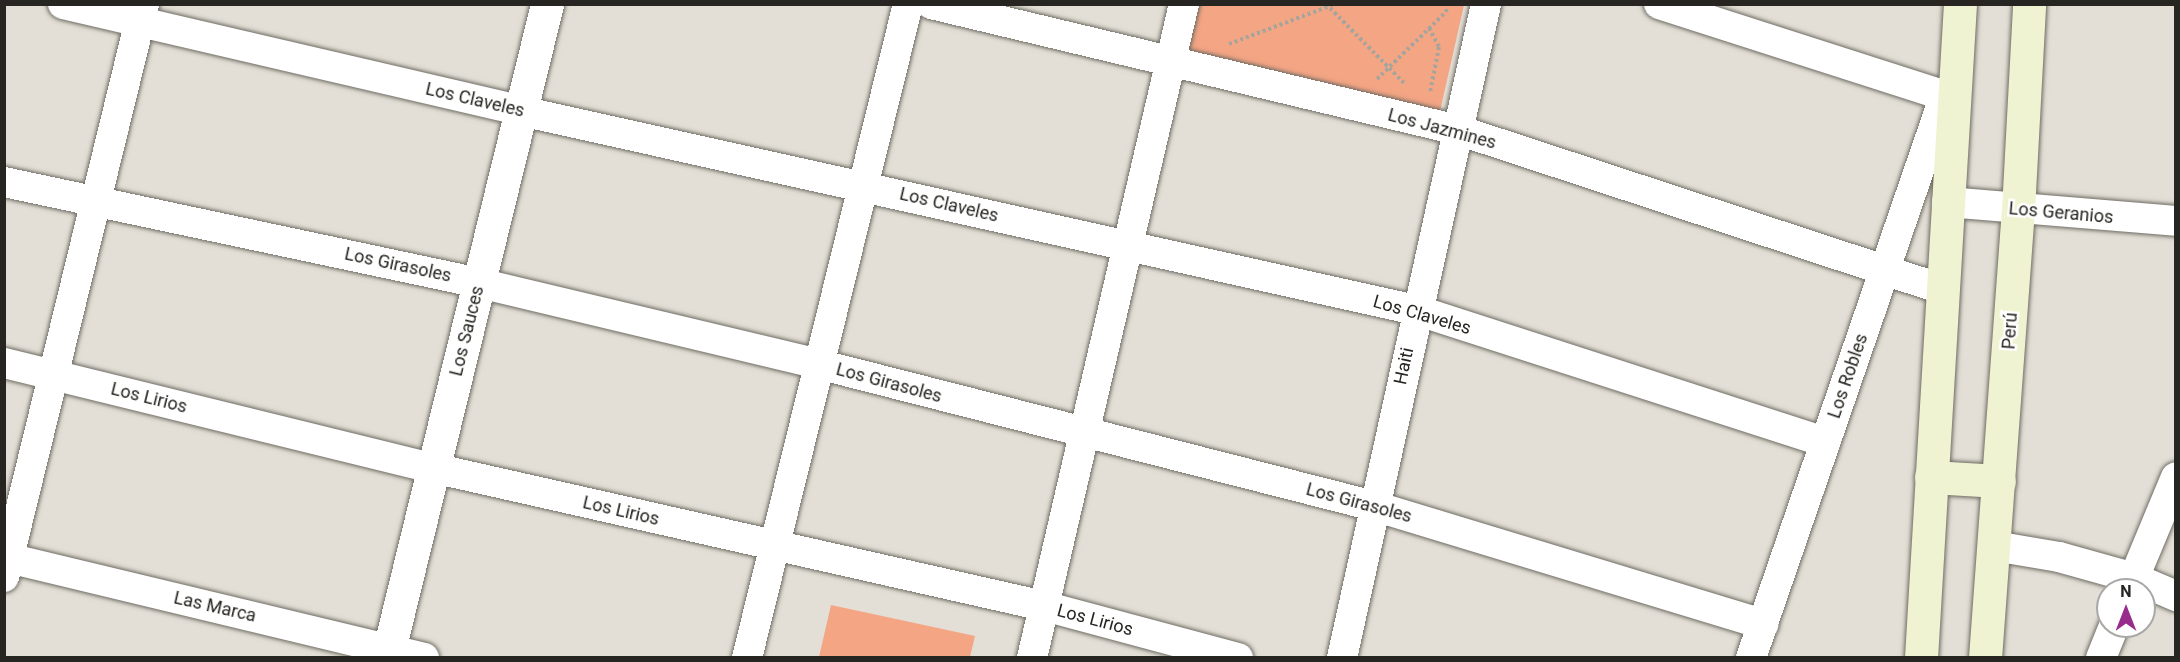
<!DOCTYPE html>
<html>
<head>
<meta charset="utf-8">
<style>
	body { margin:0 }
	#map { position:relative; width:2180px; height:662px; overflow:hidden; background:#e3dfd6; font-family:Roboto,sans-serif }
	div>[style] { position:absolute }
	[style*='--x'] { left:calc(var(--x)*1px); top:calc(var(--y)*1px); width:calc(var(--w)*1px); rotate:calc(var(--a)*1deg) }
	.green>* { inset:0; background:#f4a584 }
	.path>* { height:4px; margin-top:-2px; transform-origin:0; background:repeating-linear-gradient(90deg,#a7a49c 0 3px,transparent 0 6px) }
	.roads { filter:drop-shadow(0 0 2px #6f6c64) drop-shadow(0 0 2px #6f6c64) }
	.minor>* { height:30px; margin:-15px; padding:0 15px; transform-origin:15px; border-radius:15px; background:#fff }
	.tertiary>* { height:33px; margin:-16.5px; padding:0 16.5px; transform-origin:16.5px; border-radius:16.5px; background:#fff }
	.secondary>* { height:33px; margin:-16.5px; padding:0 16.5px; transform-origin:16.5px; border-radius:16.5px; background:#f0f3d1 }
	span { translate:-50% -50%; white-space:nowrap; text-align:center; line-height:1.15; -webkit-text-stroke:5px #fff; paint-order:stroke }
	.street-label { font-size:18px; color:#262521 }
	.frame { position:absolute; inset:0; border:6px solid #262521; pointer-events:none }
	.north { position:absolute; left:2096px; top:578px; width:60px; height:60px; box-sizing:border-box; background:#fff; border:2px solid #a8a8a6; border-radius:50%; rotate:0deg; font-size:16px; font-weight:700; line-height:24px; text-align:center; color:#262521 }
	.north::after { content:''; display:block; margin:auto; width:21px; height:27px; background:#982c8d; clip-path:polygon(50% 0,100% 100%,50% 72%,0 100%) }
</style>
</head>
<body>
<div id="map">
	<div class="green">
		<i style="clip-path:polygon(1199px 5px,1464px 5px,1438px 120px,1185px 61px)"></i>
		<i style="clip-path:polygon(831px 605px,975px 636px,970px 657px,819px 657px)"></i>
	</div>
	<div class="path">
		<i style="--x:1326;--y:4;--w:114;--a:45.4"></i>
		<i style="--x:1429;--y:28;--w:21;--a:62"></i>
		<i style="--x:1439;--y:47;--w:47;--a:101.1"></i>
		<i style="--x:1229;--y:44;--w:113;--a:-20.7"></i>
		<i style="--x:1377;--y:79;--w:96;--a:-44.2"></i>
		<i style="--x:1446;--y:12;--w:8;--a:-76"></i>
	</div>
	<div class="roads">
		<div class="minor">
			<i style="--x:63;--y:4;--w:470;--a:13.1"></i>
			<i style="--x:521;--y:111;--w:917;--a:12.54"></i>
			<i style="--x:1416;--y:310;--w:430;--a:17.9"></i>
			<i style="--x:931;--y:4;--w:542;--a:13.45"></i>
			<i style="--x:1458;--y:130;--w:509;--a:18.19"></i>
			<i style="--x:1659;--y:4;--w:311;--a:17.8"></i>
			<i style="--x:4;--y:182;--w:486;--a:12"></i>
			<i style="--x:479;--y:283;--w:349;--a:13.4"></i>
			<i style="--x:818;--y:364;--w:574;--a:14.33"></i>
			<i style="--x:1374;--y:506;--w:407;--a:16.9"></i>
			<i style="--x:1947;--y:202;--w:230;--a:4.7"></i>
			<i style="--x:4;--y:363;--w:442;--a:13.8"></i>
			<i style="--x:433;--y:468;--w:626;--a:12.73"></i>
			<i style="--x:1044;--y:606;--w:201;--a:15"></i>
			<i style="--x:1994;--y:546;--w:66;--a:9.6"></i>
			<i style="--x:2059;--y:557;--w:78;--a:15.6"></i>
			<i style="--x:2134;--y:578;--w:46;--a:23.2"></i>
			<i style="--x:4;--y:557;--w:432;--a:13.5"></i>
			<i style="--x:4;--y:577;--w:590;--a:-76.27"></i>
			<i style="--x:2129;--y:590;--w:122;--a:-67.4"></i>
			<i style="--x:747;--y:658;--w:674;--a:-76.17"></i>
			<i style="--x:1032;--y:658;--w:671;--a:-76.92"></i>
			<i style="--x:1342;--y:658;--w:670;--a:-77.58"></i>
			<i style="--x:1751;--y:658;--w:595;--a:-70.99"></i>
			<i style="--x:2101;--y:658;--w:35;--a:-68"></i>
		</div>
		<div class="tertiary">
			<i style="--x:387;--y:658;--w:673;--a:-76.25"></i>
		</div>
		<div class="secondary">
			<i style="--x:1931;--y:477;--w:68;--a:3.4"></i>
			<i style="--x:1921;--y:658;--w:655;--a:-86.59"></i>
			<i style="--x:1985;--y:658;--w:449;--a:-85.8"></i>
			<i style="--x:2018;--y:210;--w:206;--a:-86.9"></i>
		</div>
	</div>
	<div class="street-label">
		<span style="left:475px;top:100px;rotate:13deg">Los Claveles</span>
		<span style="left:1442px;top:129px;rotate:15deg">Los Jazmines</span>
		<span style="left:949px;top:205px;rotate:13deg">Los Claveles</span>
		<span style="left:2061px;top:213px;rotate:5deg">Los Geranios</span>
		<span style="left:398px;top:265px;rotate:12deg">Los Girasoles</span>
		<span style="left:1422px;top:315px;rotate:16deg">Los Claveles</span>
		<span style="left:467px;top:331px;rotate:-76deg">Los Sauces</span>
		<span style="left:2010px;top:331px;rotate:-86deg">Perú</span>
		<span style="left:1404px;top:366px;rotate:-78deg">Haiti</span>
		<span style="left:1848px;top:376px;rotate:-71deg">Los Robles</span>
		<span style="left:889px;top:383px;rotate:15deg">Los Girasoles</span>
		<span style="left:149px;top:398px;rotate:14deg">Los Lirios</span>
		<span style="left:1359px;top:503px;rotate:15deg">Los Girasoles</span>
		<span style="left:621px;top:511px;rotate:13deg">Los Lirios</span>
		<span style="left:215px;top:607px;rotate:13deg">Las Marca</span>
		<span style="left:1095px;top:620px;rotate:15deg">Los Lirios</span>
	</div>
	<div class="frame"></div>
	<div class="north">N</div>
</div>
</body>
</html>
